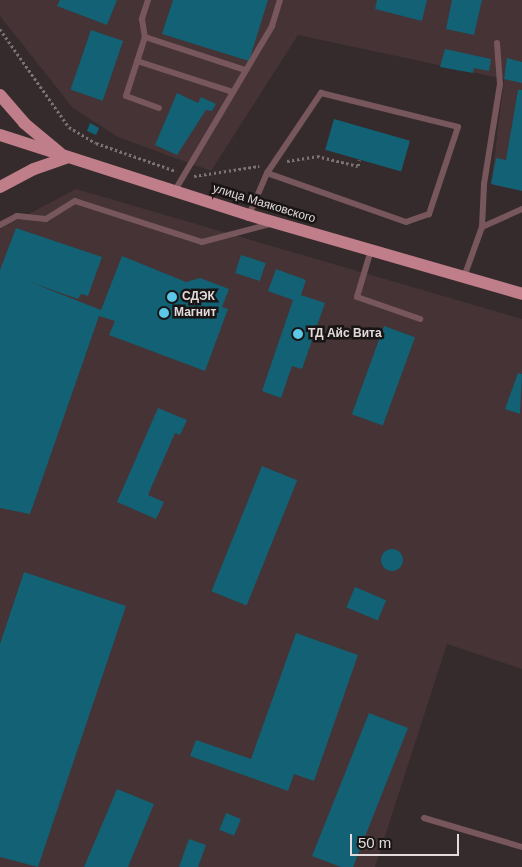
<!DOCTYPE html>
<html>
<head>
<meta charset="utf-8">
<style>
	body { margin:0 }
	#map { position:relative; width:522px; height:867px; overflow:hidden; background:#362b2c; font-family:Helvetica,sans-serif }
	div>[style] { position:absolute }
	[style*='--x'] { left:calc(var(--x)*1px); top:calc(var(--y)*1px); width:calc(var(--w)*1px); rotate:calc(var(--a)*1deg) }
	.built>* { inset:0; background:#453335 }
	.building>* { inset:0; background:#126174; transform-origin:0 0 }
	.round { border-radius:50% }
	.path>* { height:2.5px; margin-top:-1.25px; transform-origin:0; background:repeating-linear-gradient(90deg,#7c7273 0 2.5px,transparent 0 5px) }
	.lane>* { height:6px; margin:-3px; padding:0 3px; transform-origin:3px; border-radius:3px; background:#77575c }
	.primary>* { height:12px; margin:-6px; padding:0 6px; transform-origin:6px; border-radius:6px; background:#bf7e89 }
	.dots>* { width:14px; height:14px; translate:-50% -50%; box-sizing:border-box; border:2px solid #1a1515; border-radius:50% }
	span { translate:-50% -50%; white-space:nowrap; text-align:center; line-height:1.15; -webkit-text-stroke:5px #1a1515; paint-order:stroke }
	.street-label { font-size:12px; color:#e2dadb }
	.poi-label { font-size:12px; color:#e2dadb; font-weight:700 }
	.left { translate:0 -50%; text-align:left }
	.scale { position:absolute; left:350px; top:834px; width:109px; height:22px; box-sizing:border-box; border:2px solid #e2dadb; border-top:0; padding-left:6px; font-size:15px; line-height:18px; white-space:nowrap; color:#e2dadb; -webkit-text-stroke:4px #1a1515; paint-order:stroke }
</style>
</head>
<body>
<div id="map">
	<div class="built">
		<i style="clip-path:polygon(0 0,522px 0,522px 191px,491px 184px,504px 79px,298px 35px,211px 171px,118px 137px,73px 108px,0 16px)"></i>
		<i style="clip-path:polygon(76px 189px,522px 319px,522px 669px,447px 644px,375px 867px,0 867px,0 270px,7px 257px,0 270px,0 229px)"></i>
	</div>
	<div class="building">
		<i style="clip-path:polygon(60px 0,117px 0,107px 25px,57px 6px)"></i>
		<i style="clip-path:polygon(173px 0,268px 0,249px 61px,162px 34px)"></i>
		<i style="clip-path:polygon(377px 0,427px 0,422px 21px,375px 9px)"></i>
		<i style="clip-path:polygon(452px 0,482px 0,474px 35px,446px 29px)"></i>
		<i style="left:91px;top:30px;width:34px;height:63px;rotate:19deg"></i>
		<i style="clip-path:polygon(445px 49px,491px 59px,489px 71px,474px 68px,473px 73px,440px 67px)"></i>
		<i style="clip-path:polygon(507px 58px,522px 62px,522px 83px,504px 79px)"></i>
		<i style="clip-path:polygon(518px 90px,522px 90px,522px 191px,491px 184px,496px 158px,506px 160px)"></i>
		<i style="clip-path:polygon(177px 93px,198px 103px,201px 97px,216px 104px,212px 111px,206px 110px,177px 155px,155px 145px)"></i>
		<i style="left:334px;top:119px;width:79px;height:32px;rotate:16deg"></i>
		<i style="clip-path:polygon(90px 123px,99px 128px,96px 135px,87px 131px)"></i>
		<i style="clip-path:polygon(16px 228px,102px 257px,88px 296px,81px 294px,78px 299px,30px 282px,101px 310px,122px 256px,186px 282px,200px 278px,229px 289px,222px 307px,228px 309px,205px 371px,109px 335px,115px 321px,99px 316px,30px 514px,0 508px,0 270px)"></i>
		<i style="left:241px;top:255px;width:26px;height:19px;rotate:18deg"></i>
		<i style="clip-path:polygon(276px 269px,306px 280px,301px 295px,325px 303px,302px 369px,292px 366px,281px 398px,262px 391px,293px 300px,268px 291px)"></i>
		<i style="left:384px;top:326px;width:33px;height:94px;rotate:20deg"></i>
		<i style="clip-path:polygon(518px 373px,522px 374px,520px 414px,505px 409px)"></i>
		<i style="clip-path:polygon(158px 408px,187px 420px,180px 435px,175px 433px,148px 495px,164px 502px,156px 519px,117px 502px)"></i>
		<i style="left:262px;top:466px;width:38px;height:135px;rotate:22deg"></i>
		<i class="round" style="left:381px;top:549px;width:22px;height:22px"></i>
		<i style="clip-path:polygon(24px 572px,126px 606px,38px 867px,0 857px,0 644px)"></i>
		<i style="left:355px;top:587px;width:34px;height:22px;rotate:23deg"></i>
		<i style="clip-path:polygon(296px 633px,358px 655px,314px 781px,294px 774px,288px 791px,190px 756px,196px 740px,251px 759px)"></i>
		<i style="clip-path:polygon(369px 713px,408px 728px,353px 867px,341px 867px,312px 856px)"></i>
		<i style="clip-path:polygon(117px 789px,154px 804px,128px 867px,84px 867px)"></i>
		<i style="left:226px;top:813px;width:16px;height:18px;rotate:22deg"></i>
		<i style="clip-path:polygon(189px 839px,206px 845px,198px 867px,179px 867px)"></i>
	</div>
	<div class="path">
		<i style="--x:0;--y:29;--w:120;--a:54.9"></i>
		<i style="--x:69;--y:127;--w:31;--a:31"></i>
		<i style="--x:96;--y:143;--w:85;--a:19.3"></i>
		<i style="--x:287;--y:161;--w:30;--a:-9"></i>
		<i style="--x:317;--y:156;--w:42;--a:13.7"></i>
		<i style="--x:358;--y:166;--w:6;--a:-81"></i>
		<i style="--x:194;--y:176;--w:66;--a:-8.7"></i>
	</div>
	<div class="lane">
		<i style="--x:148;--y:0;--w:20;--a:108"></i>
		<i style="--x:142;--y:19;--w:18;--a:81"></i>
		<i style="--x:145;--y:37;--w:105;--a:18.3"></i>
		<i style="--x:145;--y:37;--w:62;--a:107.9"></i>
		<i style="--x:126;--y:96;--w:35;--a:20"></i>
		<i style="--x:137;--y:61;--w:101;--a:17.9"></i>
		<i style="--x:174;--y:192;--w:193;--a:-59.4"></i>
		<i style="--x:272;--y:26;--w:27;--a:-73"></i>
		<i style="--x:249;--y:215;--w:46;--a:-66.8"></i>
		<i style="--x:267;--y:173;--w:97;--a:-56"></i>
		<i style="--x:321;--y:93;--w:141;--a:13.9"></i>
		<i style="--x:458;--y:127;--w:92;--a:108.4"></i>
		<i style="--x:429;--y:214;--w:24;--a:161"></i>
		<i style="--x:406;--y:222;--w:147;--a:-160.6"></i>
		<i style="--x:0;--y:225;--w:19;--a:-28"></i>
		<i style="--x:17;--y:216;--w:29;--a:6"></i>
		<i style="--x:46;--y:219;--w:34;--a:-32"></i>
		<i style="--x:75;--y:201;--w:133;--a:17.9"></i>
		<i style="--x:202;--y:242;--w:70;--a:-14.8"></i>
		<i style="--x:482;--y:227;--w:43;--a:-87.3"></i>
		<i style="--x:484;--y:184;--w:101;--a:-80.9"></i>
		<i style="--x:500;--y:84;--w:41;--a:-94.2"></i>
		<i style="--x:371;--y:250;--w:49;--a:106.6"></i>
		<i style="--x:357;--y:297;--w:67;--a:19.2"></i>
		<i style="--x:464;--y:277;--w:53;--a:-70.2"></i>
		<i style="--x:482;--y:227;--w:44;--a:-24.2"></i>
		<i style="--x:424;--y:818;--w:102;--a:16.5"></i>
	</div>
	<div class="primary">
		<i style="--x:0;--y:95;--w:37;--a:49"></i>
		<i style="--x:24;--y:123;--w:47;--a:39.8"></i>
		<i style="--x:0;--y:135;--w:262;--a:17.8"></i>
		<i style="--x:249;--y:215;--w:284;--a:16.1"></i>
		<i style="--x:0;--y:187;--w:38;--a:-28"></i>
		<i style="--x:34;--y:169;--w:34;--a:-19"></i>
	</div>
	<div class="dots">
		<i style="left:172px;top:297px;background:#5ac8e6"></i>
		<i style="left:164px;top:313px;background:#5ac8e6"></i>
		<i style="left:298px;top:334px;background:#5ac8e6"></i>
	</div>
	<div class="street-label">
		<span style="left:264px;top:204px;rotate:17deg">улица Маяковского</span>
	</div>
	<div class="poi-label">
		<span class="left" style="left:182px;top:297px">СДЭК</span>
		<span class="left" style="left:174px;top:313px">Магнит</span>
		<span class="left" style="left:308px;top:334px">ТД Айс Вита</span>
	</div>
	<div class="scale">50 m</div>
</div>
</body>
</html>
